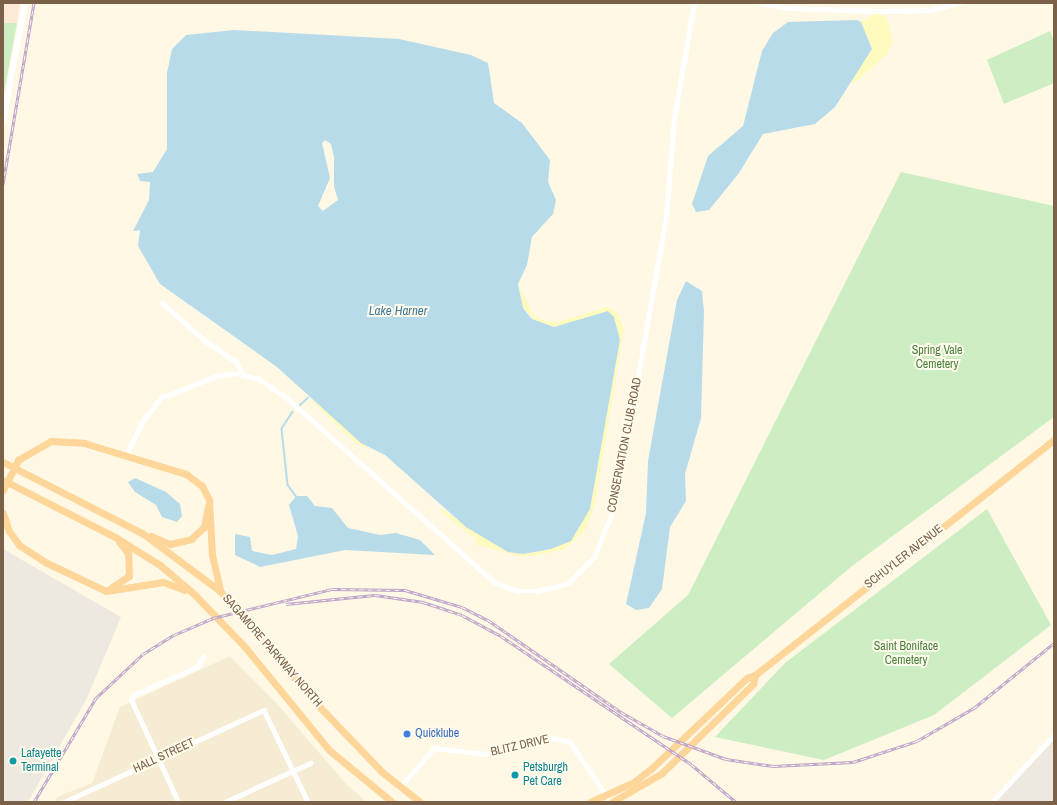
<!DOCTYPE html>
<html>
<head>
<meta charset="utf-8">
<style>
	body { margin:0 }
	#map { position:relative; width:1057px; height:805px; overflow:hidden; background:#fef8e5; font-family:"Archivo Narrow",sans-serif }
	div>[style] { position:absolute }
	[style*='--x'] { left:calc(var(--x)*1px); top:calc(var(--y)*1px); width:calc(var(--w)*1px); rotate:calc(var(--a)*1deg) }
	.residential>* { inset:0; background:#f6ecd3 }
	.commercial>* { inset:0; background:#ffead8 }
	.industrial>* { inset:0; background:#eee9e0 }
	.green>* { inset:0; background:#cdedc2 }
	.sand>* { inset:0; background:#fffbbe }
	.water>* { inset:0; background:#b8dbea }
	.stream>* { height:1.5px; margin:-0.75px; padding:0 0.75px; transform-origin:0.75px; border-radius:0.75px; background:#b8dbea }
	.minor>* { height:4.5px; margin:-2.25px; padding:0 2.25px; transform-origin:2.25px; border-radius:2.25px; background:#fff }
	.tertiary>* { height:5.5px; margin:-2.75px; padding:0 2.75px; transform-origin:2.75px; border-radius:2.75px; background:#fff }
	.trunk>* { height:7px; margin:-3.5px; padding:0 3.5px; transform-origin:3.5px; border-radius:3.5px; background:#fed699 }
	.rail>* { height:3px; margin-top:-1.5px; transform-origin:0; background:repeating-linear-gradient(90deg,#fffbed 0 4.5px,#bda2c9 0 9px); box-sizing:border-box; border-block:1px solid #bda2c9 }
	.dots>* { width:11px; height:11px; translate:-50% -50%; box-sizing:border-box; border:2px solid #fffbed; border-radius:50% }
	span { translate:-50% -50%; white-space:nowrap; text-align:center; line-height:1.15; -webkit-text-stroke:4px #fffbed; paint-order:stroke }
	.park-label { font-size:12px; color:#48813e }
	.street-label { font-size:12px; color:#7a6148 }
	.shop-label { font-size:12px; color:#366cbe }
	.left { translate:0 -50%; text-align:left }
	.culture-label { font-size:12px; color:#0d838f }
	.water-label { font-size:13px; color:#427b96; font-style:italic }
	.frame { position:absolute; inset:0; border:4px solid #7a6148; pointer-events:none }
</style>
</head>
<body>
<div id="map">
	<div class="residential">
		<i style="clip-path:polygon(230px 656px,278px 705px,347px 785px,367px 802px,55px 802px,57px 797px,92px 783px,120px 707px)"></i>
	</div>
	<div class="commercial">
		<i style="clip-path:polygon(3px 3px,20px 3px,17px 23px,3px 23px)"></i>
	</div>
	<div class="industrial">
		<i style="clip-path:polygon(3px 549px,121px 617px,87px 698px,28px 802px,3px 802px)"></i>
		<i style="clip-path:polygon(1054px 740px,1054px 802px,995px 802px)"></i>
	</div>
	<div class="green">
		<i style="clip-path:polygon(3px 23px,17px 23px,3px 98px)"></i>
		<i style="clip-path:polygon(1050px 31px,1054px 40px,1054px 83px,1004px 104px,987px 60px)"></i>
		<i style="clip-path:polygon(901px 172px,1054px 206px,1054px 417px,852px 566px,672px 718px,609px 664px,688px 595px)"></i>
		<i style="clip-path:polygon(987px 509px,1051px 625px,934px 715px,824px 760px,715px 737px,785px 663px)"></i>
	</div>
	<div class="sand">
		<i style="clip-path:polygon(877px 13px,887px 18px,893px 41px,886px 55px,853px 84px,852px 76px,872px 49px,861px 22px)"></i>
		<i style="clip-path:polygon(518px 284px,533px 314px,544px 321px,557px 322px,607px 307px,617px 312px,624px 329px,595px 503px,586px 529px,564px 550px,523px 557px,477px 545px,476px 539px,441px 512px,442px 509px,508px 552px,523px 554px,551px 549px,590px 509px,620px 340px,614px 317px,554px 327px,540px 324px,523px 308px)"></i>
		<i style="clip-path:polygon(308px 398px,325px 409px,370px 449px,356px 443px)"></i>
	</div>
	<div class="water">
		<i style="clip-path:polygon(857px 20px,861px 22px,872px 49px,835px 107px,815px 124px,763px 134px,739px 173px,709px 210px,696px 212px,692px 204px,708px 156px,743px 126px,762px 51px,773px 33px,788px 22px)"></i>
		<i style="clip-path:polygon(evenodd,234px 30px,399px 39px,471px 55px,488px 63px,494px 103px,522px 123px,550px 160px,548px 182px,556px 200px,553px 214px,532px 237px,527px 265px,518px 284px,523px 308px,532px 319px,554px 327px,608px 311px,614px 317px,620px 340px,590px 509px,571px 541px,551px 549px,523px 554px,508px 552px,466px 527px,385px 455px,361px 443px,277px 367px,160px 284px,138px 246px,140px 230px,133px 231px,149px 200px,150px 182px,140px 181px,137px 174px,153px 172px,167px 149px,167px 73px,172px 49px,186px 35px,234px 30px,325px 140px,331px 144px,334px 157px,334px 186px,338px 200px,323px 211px,318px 206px,330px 178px,322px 143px,325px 140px)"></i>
		<i style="clip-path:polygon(686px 281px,702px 291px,704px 312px,701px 418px,685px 474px,686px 501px,670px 527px,662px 589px,649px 608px,636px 610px,626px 604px,646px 513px,648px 461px,677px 300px)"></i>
		<i style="clip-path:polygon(135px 478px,166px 492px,180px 504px,182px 516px,177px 522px,162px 517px,156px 505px,135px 492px,128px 482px)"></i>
		<i style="clip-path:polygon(296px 496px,307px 496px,315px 506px,332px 508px,348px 528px,380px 535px,396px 533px,420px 540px,435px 555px,345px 550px,260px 567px,235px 555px,235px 534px,250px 537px,252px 551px,272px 555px,296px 549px,298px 536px,289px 505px)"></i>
	</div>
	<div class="stream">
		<i style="--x:299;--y:406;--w:12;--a:-42"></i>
		<i style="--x:293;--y:412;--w:20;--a:123"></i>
		<i style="--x:282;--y:429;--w:56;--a:83.9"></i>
		<i style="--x:288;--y:485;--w:14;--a:54"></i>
	</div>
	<div class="minor">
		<i style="--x:761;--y:3;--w:25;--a:11"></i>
		<i style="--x:786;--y:8;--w:96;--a:1.8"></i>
		<i style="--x:882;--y:11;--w:47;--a:-1.2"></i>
		<i style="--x:929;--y:10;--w:32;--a:-13"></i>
		<i style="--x:162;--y:303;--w:60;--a:40.9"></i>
		<i style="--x:207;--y:342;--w:36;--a:34"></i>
		<i style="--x:237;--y:362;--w:14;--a:65"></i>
		<i style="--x:126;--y:455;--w:37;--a:-64"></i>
		<i style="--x:142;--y:422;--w:31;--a:-52"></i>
		<i style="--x:161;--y:398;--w:59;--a:-21.8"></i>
		<i style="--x:216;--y:376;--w:19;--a:-9"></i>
		<i style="--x:235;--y:373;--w:25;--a:14"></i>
		<i style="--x:259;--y:379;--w:34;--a:34"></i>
		<i style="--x:287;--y:398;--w:277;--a:41.6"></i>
		<i style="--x:494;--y:582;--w:25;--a:21"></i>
		<i style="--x:517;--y:591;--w:20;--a:0"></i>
		<i style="--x:537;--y:591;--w:32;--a:-14"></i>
		<i style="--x:568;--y:583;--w:37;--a:-45"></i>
		<i style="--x:594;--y:557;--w:55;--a:-67.6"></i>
		<i style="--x:615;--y:506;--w:294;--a:-80"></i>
		<i style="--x:666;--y:216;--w:98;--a:-85.3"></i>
		<i style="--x:674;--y:118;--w:117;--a:-80.1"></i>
		<i style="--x:399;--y:788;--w:53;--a:-48.8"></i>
		<i style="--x:434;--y:748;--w:51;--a:6.7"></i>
		<i style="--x:485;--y:754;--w:71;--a:-13.1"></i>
		<i style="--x:554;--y:738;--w:16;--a:14"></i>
		<i style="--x:570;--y:742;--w:65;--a:55.6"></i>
		<i style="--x:64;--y:802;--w:220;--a:-24.7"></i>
		<i style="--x:264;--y:710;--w:102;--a:64.4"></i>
		<i style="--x:178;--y:802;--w:112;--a:-114.7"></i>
		<i style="--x:131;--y:700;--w:6;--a:-59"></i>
		<i style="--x:134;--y:695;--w:69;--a:-24"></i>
		<i style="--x:197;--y:667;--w:12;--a:-59"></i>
		<i style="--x:225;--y:802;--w:94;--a:-24.6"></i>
		<i style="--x:992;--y:802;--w:91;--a:-47.2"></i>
	</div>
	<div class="tertiary">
		<i style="--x:3;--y:122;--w:121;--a:-79.5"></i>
	</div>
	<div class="trunk">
		<i style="--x:3;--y:462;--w:156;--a:27.1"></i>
		<i style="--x:142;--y:533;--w:97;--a:36.6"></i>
		<i style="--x:220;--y:591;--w:142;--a:49.6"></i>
		<i style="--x:312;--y:699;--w:101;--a:46.2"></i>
		<i style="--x:382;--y:772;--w:48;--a:38.3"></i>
		<i style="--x:3;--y:480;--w:126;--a:27"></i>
		<i style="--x:115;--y:537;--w:53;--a:31.9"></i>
		<i style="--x:160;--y:565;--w:45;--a:40.5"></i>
		<i style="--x:194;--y:594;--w:74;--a:46.1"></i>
		<i style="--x:245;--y:647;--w:133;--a:50.8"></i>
		<i style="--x:329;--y:750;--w:82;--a:39.5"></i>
		<i style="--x:3;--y:490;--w:34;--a:-63"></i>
		<i style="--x:18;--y:460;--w:38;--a:-30"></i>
		<i style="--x:51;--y:441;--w:33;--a:3"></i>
		<i style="--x:84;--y:443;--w:107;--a:16.9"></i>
		<i style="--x:186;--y:474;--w:20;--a:37"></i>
		<i style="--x:202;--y:486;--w:16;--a:63"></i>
		<i style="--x:209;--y:500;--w:55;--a:86.9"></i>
		<i style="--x:212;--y:555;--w:36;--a:77"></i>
		<i style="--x:3;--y:513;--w:19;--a:72"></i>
		<i style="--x:9;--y:531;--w:17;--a:54"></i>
		<i style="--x:19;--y:545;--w:33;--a:33"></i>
		<i style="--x:47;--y:563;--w:65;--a:25.4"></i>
		<i style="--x:106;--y:591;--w:58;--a:-9"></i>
		<i style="--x:163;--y:582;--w:23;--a:20"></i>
		<i style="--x:151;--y:536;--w:21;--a:23"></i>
		<i style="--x:170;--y:544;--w:22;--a:-13"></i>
		<i style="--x:191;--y:539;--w:18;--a:-43"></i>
		<i style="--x:204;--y:527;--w:21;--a:-79"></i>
		<i style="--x:108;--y:590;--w:25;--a:-34"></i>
		<i style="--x:129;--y:576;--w:23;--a:-92"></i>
		<i style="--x:128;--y:553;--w:14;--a:-129"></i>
		<i style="--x:590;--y:802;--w:48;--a:-24.4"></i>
		<i style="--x:634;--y:782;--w:23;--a:-38"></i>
		<i style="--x:652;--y:768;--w:131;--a:-43.5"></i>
		<i style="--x:747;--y:678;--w:9;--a:-21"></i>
		<i style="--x:755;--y:675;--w:380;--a:-38.2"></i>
		<i style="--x:612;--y:802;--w:58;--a:-30.1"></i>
		<i style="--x:662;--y:773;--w:127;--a:-44.4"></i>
		<i style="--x:753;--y:684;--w:9;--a:-77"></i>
	</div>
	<div class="rail">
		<i style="--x:3;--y:184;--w:184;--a:-80.3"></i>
		<i style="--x:286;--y:604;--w:89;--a:-5.8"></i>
		<i style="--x:375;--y:595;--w:49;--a:8.3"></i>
		<i style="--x:423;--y:602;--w:41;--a:18.4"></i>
		<i style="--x:462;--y:615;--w:44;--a:28.3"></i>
		<i style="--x:501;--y:636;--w:230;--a:34"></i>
		<i style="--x:692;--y:765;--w:57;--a:40.1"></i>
		<i style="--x:34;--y:802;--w:121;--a:-59.2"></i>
		<i style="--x:96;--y:698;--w:64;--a:-43.1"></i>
		<i style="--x:143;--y:654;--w:36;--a:-32"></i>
		<i style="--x:174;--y:635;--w:43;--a:-23.6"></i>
		<i style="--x:213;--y:618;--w:122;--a:-13.7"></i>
		<i style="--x:332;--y:589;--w:73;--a:0.8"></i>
		<i style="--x:405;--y:590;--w:59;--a:16.6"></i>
		<i style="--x:462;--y:607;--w:29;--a:27"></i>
		<i style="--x:488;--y:620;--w:162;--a:34.7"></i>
		<i style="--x:621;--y:712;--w:48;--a:29.7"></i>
		<i style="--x:663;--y:736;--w:67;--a:20.1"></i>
		<i style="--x:726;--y:759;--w:48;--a:8.5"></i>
		<i style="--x:773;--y:766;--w:80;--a:-2.9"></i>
		<i style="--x:853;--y:762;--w:67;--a:-18.2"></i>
		<i style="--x:917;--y:741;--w:66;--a:-30.1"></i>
		<i style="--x:974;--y:708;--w:103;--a:-39.1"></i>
	</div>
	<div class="dots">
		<i style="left:407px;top:734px;background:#3f7fe0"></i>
		<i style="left:13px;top:761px;background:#0f9aa8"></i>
		<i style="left:515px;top:775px;background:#0f9aa8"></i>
	</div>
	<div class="park-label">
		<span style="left:937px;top:358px">Spring Vale<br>Cemetery</span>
		<span style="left:906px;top:654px">Saint Boniface<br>Cemetery</span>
	</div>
	<div class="street-label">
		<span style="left:625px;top:445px;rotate:-79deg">CONSERVATION CLUB ROAD</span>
		<span style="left:904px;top:557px;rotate:-38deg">SCHUYLER AVENUE</span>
		<span style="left:272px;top:651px;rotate:49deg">SAGAMORE PARKWAY NORTH</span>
		<span style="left:520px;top:746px;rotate:-13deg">BLITZ DRIVE</span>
		<span style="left:164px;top:756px;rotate:-25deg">HALL STREET</span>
	</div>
	<div class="shop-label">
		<span class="left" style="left:415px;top:734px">Quicklube</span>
	</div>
	<div class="culture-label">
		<span class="left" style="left:21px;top:761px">Lafayette<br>Terminal</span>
		<span class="left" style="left:523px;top:775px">Petsburgh<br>Pet Care</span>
	</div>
	<div class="water-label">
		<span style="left:398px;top:311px">Lake Harner</span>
	</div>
	<div class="frame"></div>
</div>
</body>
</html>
